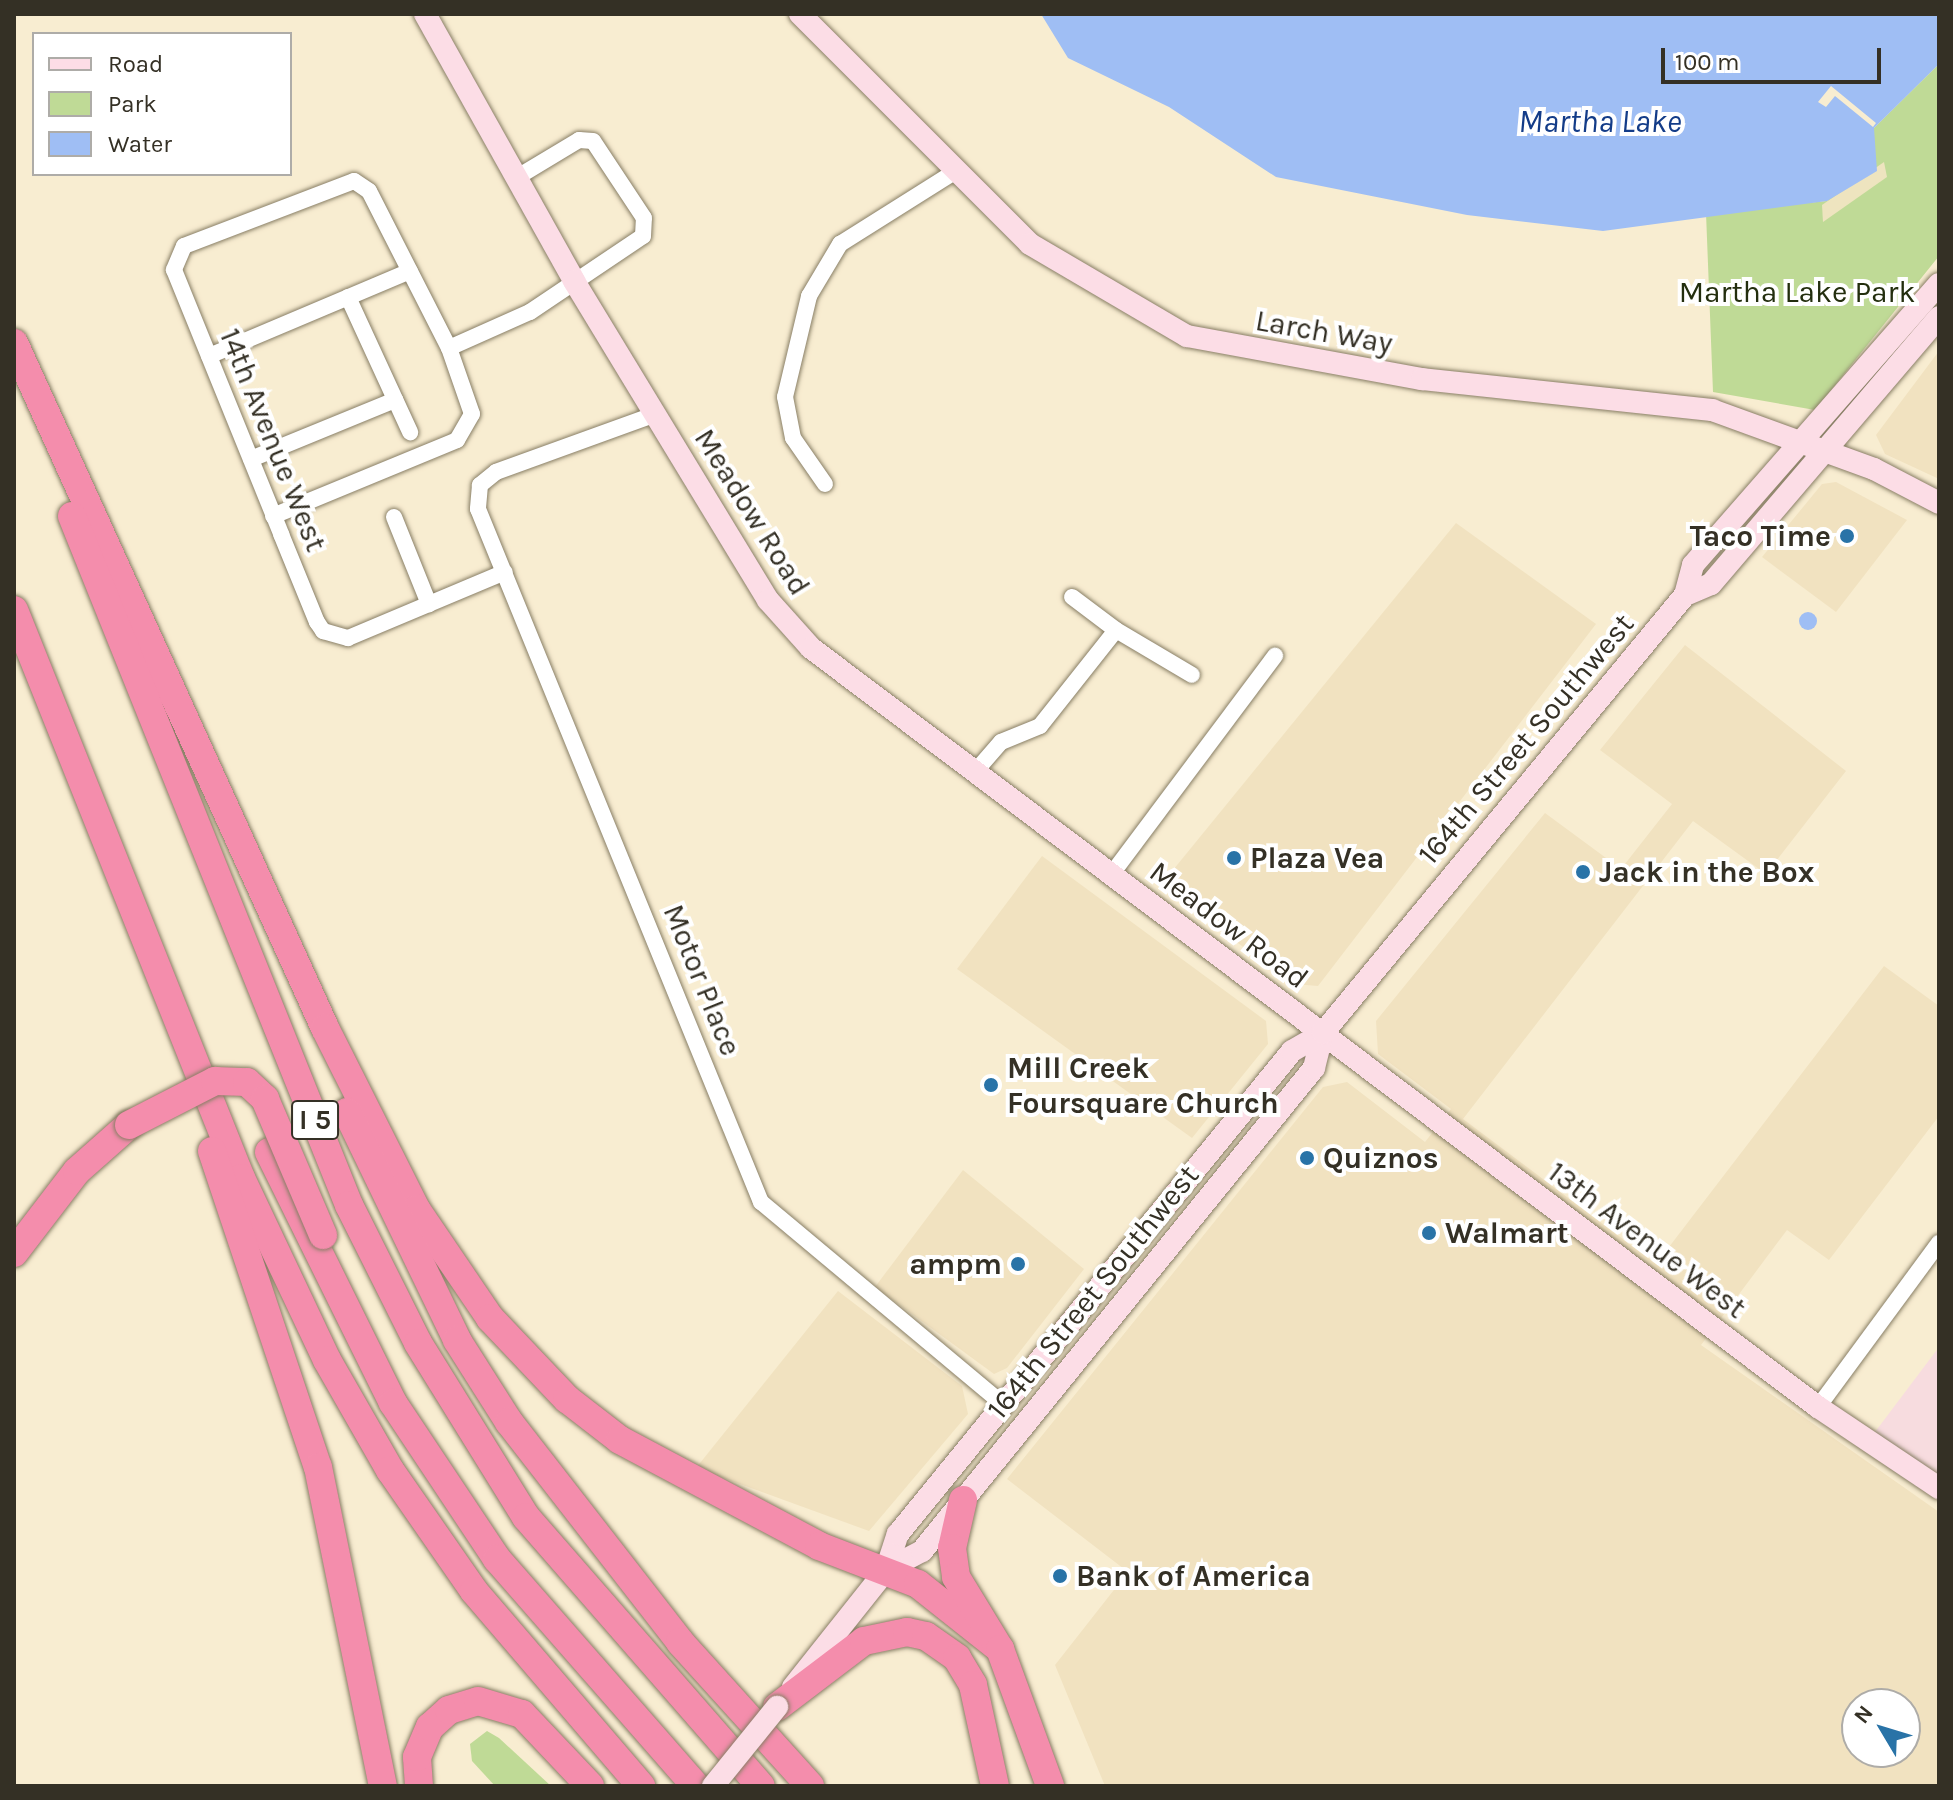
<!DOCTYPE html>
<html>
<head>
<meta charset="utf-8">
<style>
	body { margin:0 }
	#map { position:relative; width:1953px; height:1800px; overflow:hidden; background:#f8edd1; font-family:Karla,sans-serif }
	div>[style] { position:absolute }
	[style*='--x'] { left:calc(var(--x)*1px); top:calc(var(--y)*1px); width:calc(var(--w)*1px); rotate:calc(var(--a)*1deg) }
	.built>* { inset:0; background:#f1e2c0 }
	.education>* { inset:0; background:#f7dcdf }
	.green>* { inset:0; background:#bfda96 }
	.sand>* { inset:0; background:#eee4bf }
	.water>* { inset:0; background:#9fbef4 }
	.round { border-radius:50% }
	.pier>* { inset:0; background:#f8edd1 }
	.roads { filter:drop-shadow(0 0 2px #887e65) drop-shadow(0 0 2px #887e65) }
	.street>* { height:16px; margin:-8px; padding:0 8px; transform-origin:8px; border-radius:8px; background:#fff }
	.secondary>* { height:22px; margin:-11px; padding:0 11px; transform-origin:11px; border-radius:11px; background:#fcdde6 }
	.highway>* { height:28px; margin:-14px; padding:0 14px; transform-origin:14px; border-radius:14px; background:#f48dac }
	.bridges { filter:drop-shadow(0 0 2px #887e65) drop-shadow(0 0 2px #887e65) }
	.secondary-bridge>* { height:22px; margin:-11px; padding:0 11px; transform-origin:11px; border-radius:11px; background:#fcdde6 }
	.highway-bridge>* { height:28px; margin:-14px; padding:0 14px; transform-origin:14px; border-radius:14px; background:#f48dac }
	.dots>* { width:22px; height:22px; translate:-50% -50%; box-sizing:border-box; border:4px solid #fff; border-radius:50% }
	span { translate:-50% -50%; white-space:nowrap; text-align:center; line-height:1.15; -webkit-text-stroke:8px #fff; paint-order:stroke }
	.shield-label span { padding:2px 6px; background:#fff; border:2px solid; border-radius:6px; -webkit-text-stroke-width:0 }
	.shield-label { font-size:28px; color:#343025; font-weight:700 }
	.park-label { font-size:30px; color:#232e0e }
	.street-label { font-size:30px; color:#343025 }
	.poi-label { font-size:30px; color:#343025; font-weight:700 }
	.right { translate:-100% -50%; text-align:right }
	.left { translate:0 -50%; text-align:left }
	.water-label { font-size:32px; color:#133c88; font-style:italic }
	.frame { position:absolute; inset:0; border:16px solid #343025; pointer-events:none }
	.legend { position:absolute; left:32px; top:32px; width:260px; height:144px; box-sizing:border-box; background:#fff; border:2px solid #aeaca8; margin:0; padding:10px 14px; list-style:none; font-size:24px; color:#343025 }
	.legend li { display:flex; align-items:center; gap:16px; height:40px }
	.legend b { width:40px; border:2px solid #aeaca8 }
	.north { position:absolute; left:1841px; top:1688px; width:80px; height:80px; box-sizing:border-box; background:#fff; border:2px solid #aeaca8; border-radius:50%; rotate:308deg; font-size:22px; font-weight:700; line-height:32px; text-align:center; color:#343025 }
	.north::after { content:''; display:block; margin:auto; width:28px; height:36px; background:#2973a7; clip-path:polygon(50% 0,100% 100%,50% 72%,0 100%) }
	.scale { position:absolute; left:1661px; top:48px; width:220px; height:36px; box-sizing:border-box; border:4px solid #343025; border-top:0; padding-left:10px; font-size:24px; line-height:28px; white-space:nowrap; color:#343025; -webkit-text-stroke:6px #fff; paint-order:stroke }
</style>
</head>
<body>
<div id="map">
	<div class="built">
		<i style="clip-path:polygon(1939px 351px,1939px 479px,1885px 454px,1876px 435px)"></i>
		<i style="clip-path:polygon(1836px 482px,1907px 520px,1836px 612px,1762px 557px,1822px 484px)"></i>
		<i style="clip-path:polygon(1456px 523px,1596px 624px,1318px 986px,1294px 984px,1160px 886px)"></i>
		<i style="clip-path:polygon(evenodd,1685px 645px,1846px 771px,1766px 874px,1693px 821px,1463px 1119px,1656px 1264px,1884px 966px,1939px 1006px,1939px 1116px,1829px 1260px,1787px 1230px,1701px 1345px,1939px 1512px,1939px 1786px,1105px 1786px,1055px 1665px,1128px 1572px,1007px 1479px,1323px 1087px,1347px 1082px,1425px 1142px,1451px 1109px,1378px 1054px,1376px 1021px,1545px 813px,1621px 869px,1672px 804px,1600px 750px,1685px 645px,1857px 1704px,1905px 1704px,1905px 1752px,1857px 1752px,1857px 1704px)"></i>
		<i style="clip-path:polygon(1042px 856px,1266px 1021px,1268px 1044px,1192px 1138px,957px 969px)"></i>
		<i style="clip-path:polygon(963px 1170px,1084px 1269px,1007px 1368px,994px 1374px,875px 1287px)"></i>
		<i style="clip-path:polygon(838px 1291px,962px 1386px,968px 1414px,869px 1531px,696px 1468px)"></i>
	</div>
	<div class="education">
		<i style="clip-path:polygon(1939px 1347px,1939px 1475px,1875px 1432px)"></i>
	</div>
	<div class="green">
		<i style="clip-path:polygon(1939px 64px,1939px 256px,1815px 410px,1713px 392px,1706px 213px,1827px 201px,1874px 128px)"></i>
		<i style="clip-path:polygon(487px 1731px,499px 1738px,551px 1786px,495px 1786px,472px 1761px,470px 1744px)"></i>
	</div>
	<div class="sand">
		<i style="clip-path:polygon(1884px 162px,1887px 177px,1823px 222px,1822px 205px)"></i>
	</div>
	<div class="water">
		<i style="clip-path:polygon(1041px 14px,1939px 14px,1939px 64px,1874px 128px,1877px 171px,1827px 201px,1603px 231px,1467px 215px,1276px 177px,1169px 107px,1068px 58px)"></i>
		<i class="round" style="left:1799px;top:612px;width:18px;height:18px"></i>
	</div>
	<div class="pier">
		<i style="clip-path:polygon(1831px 86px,1876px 123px,1873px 127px,1835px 96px,1826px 107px,1818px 102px)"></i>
	</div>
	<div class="roads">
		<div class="street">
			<i style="--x:348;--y:297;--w:149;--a:65.3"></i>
			<i style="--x:449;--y:348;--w:89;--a:-24"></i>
			<i style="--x:530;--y:312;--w:136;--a:-33.9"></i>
			<i style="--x:643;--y:236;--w:18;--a:-87"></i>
			<i style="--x:644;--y:218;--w:92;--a:-123.5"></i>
			<i style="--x:593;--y:141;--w:14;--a:-176"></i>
			<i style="--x:579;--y:140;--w:74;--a:148.9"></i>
			<i style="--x:209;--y:356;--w:218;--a:-22.9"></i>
			<i style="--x:656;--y:414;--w:170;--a:160.1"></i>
			<i style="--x:496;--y:472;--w:21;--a:141"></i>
			<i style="--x:480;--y:485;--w:24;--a:95"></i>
			<i style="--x:478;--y:509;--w:749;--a:67.79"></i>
			<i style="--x:761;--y:1202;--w:317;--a:39.9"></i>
			<i style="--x:251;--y:459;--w:156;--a:-22.3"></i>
			<i style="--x:825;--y:484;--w:56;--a:-124.8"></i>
			<i style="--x:793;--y:438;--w:42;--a:-101"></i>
			<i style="--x:785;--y:397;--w:104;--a:-76.6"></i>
			<i style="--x:809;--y:296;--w:61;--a:-59.2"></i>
			<i style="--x:840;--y:244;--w:137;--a:-32.2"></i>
			<i style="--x:273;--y:516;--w:199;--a:-22.4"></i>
			<i style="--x:457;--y:440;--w:30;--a:-60"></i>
			<i style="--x:472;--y:414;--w:70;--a:-109.2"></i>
			<i style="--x:449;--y:348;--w:176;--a:-117"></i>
			<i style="--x:369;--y:191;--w:18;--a:-146"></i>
			<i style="--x:354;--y:181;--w:182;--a:159.1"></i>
			<i style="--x:184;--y:246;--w:26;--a:113"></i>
			<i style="--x:174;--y:270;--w:285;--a:67.9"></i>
			<i style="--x:281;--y:534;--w:95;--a:67.8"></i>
			<i style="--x:317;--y:622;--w:11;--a:56"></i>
			<i style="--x:323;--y:631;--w:26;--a:16"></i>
			<i style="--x:348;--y:638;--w:170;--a:-22.8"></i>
			<i style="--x:394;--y:517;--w:94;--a:68.1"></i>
			<i style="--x:1116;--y:630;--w:88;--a:30.6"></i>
			<i style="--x:974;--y:773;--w:41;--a:-48.9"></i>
			<i style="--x:1001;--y:742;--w:42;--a:-22.3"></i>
			<i style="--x:1040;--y:726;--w:122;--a:-51.6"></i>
			<i style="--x:1116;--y:630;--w:55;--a:-143.1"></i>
			<i style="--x:1111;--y:875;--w:274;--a:-53.2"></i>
			<i style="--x:1818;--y:1407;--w:204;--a:-53.6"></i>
		</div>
		<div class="secondary">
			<i style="--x:425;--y:14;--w:306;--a:60.8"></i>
			<i style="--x:574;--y:281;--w:373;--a:58.7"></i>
			<i style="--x:768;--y:600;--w:64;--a:48.1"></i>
			<i style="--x:811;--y:648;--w:1261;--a:37.01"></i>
			<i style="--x:1818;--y:1407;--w:146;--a:33.8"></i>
			<i style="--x:800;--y:14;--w:325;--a:45"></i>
			<i style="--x:1030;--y:244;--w:182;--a:30.4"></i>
			<i style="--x:1187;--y:336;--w:239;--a:10.4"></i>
			<i style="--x:1422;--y:379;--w:292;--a:6.1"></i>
			<i style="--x:1712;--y:410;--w:172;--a:20"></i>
			<i style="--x:1874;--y:469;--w:73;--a:27.6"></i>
			<i style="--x:1685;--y:595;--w:28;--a:-23"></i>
			<i style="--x:1711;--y:584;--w:351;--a:-49.5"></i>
			<i style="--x:886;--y:1570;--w:41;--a:-27.8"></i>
			<i style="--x:922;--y:1551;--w:622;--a:-50.94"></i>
			<i style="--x:1314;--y:1068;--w:36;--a:-76"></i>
			<i style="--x:793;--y:1687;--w:149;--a:-51.5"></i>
			<i style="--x:886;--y:1570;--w:38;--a:-72"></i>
			<i style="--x:898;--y:1534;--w:623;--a:-50.79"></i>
			<i style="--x:1292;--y:1051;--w:36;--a:-30"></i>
			<i style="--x:1323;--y:1033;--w:568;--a:-50.43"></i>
			<i style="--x:1685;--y:595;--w:31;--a:-75"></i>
			<i style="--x:1693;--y:565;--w:373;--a:-48.8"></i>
		</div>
		<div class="highway">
			<i style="--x:14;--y:343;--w:752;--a:65.58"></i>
			<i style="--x:325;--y:1028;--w:203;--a:63.3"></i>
			<i style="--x:416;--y:1209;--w:132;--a:55.8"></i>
			<i style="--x:490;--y:1318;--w:112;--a:46.5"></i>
			<i style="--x:567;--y:1399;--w:67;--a:37.7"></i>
			<i style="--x:620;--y:1440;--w:225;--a:28"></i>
			<i style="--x:819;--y:1546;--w:106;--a:21"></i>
			<i style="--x:918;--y:1584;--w:105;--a:38.4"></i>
			<i style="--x:72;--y:516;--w:743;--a:68.1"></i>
			<i style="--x:349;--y:1205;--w:154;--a:63.4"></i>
			<i style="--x:418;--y:1343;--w:205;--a:58.2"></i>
			<i style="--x:526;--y:1517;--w:357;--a:48.9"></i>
			<i style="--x:14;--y:610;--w:612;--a:68.22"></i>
			<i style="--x:241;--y:1178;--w:201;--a:64.7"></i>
			<i style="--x:327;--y:1360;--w:127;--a:60.2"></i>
			<i style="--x:390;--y:1470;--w:147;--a:55.2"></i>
			<i style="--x:474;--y:1591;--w:257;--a:49.4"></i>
			<i style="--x:347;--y:1112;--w:253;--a:64.2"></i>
			<i style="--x:457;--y:1340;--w:97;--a:57.6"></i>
			<i style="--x:509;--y:1422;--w:279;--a:52.1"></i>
			<i style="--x:680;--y:1642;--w:194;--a:47.9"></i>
			<i style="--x:212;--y:1151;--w:333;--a:71.5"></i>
			<i style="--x:318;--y:1467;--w:326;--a:78.5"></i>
			<i style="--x:269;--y:1152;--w:280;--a:63.7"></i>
			<i style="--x:393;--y:1403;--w:187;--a:56.3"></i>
			<i style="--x:497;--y:1559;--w:302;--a:48.8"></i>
			<i style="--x:14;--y:1253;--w:103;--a:-52.5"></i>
			<i style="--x:77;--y:1171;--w:69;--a:-41.5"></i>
			<i style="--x:963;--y:1500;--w:49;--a:102.9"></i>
			<i style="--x:952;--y:1548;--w:29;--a:82"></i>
			<i style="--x:956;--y:1577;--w:84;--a:58.6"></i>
			<i style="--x:1000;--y:1649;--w:146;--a:69.9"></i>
			<i style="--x:777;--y:1707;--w:109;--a:-37.2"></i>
			<i style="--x:864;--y:1641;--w:44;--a:-11.8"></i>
			<i style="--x:907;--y:1632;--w:19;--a:12"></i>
			<i style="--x:926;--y:1636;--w:38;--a:35"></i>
			<i style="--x:957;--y:1658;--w:31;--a:59"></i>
			<i style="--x:973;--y:1685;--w:103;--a:77.7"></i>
			<i style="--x:419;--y:1786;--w:29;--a:-94"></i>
			<i style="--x:417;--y:1757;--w:33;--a:-67"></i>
			<i style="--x:430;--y:1727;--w:25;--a:-42"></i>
			<i style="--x:449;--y:1710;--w:30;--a:-17"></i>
			<i style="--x:478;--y:1701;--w:46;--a:16.5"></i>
			<i style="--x:522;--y:1714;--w:99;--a:46.6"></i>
		</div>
	</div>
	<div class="bridges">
		<div class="secondary-bridge">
			<i style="--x:713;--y:1786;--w:102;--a:-51"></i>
		</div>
		<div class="highway-bridge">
			<i style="--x:129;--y:1125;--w:97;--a:-27.1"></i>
			<i style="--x:215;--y:1081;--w:32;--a:2"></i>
			<i style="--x:247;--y:1082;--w:25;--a:43"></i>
			<i style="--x:265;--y:1099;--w:148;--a:66.9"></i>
		</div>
	</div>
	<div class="dots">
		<i style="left:1847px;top:536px;background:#2973a7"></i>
		<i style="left:1234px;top:858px;background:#2973a7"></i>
		<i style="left:1583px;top:872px;background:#2973a7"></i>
		<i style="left:991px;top:1085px;background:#2973a7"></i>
		<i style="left:1307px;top:1158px;background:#2973a7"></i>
		<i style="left:1429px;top:1233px;background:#2973a7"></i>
		<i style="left:1018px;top:1264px;background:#2973a7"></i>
		<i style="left:1060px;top:1576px;background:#2973a7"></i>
	</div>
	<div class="shield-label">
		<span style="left:315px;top:1120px">I 5</span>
	</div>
	<div class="park-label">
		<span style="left:1797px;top:292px">Martha Lake Park</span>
	</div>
	<div class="street-label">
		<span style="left:1324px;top:332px;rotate:10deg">Larch Way</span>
		<span style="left:273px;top:440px;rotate:68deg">14th Avenue West</span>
		<span style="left:752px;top:512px;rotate:58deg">Meadow Road</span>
		<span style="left:1526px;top:739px;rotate:-50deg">164th Street Southwest</span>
		<span style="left:1229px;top:925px;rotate:37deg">Meadow Road</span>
		<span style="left:702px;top:980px;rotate:68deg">Motor Place</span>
		<span style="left:1647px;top:1240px;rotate:37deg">13th Avenue West</span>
		<span style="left:1093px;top:1292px;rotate:-51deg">164th Street Southwest</span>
	</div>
	<div class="poi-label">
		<span class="right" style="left:1831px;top:536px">Taco Time</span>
		<span class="left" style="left:1250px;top:858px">Plaza Vea</span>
		<span class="left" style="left:1599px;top:872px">Jack in the Box</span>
		<span class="left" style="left:1007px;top:1085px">Mill Creek<br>Foursquare Church</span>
		<span class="left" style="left:1323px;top:1158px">Quiznos</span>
		<span class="left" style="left:1445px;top:1233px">Walmart</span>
		<span class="right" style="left:1002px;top:1264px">ampm</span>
		<span class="left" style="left:1076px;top:1576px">Bank of America</span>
	</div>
	<div class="water-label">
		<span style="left:1600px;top:122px">Martha Lake</span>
	</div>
	<div class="frame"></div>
	<ul class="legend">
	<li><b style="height:10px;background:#fcdde6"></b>Road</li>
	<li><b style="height:22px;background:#bfda96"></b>Park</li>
	<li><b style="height:22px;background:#9fbef4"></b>Water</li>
	</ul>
	<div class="north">N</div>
	<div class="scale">100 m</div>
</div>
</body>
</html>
